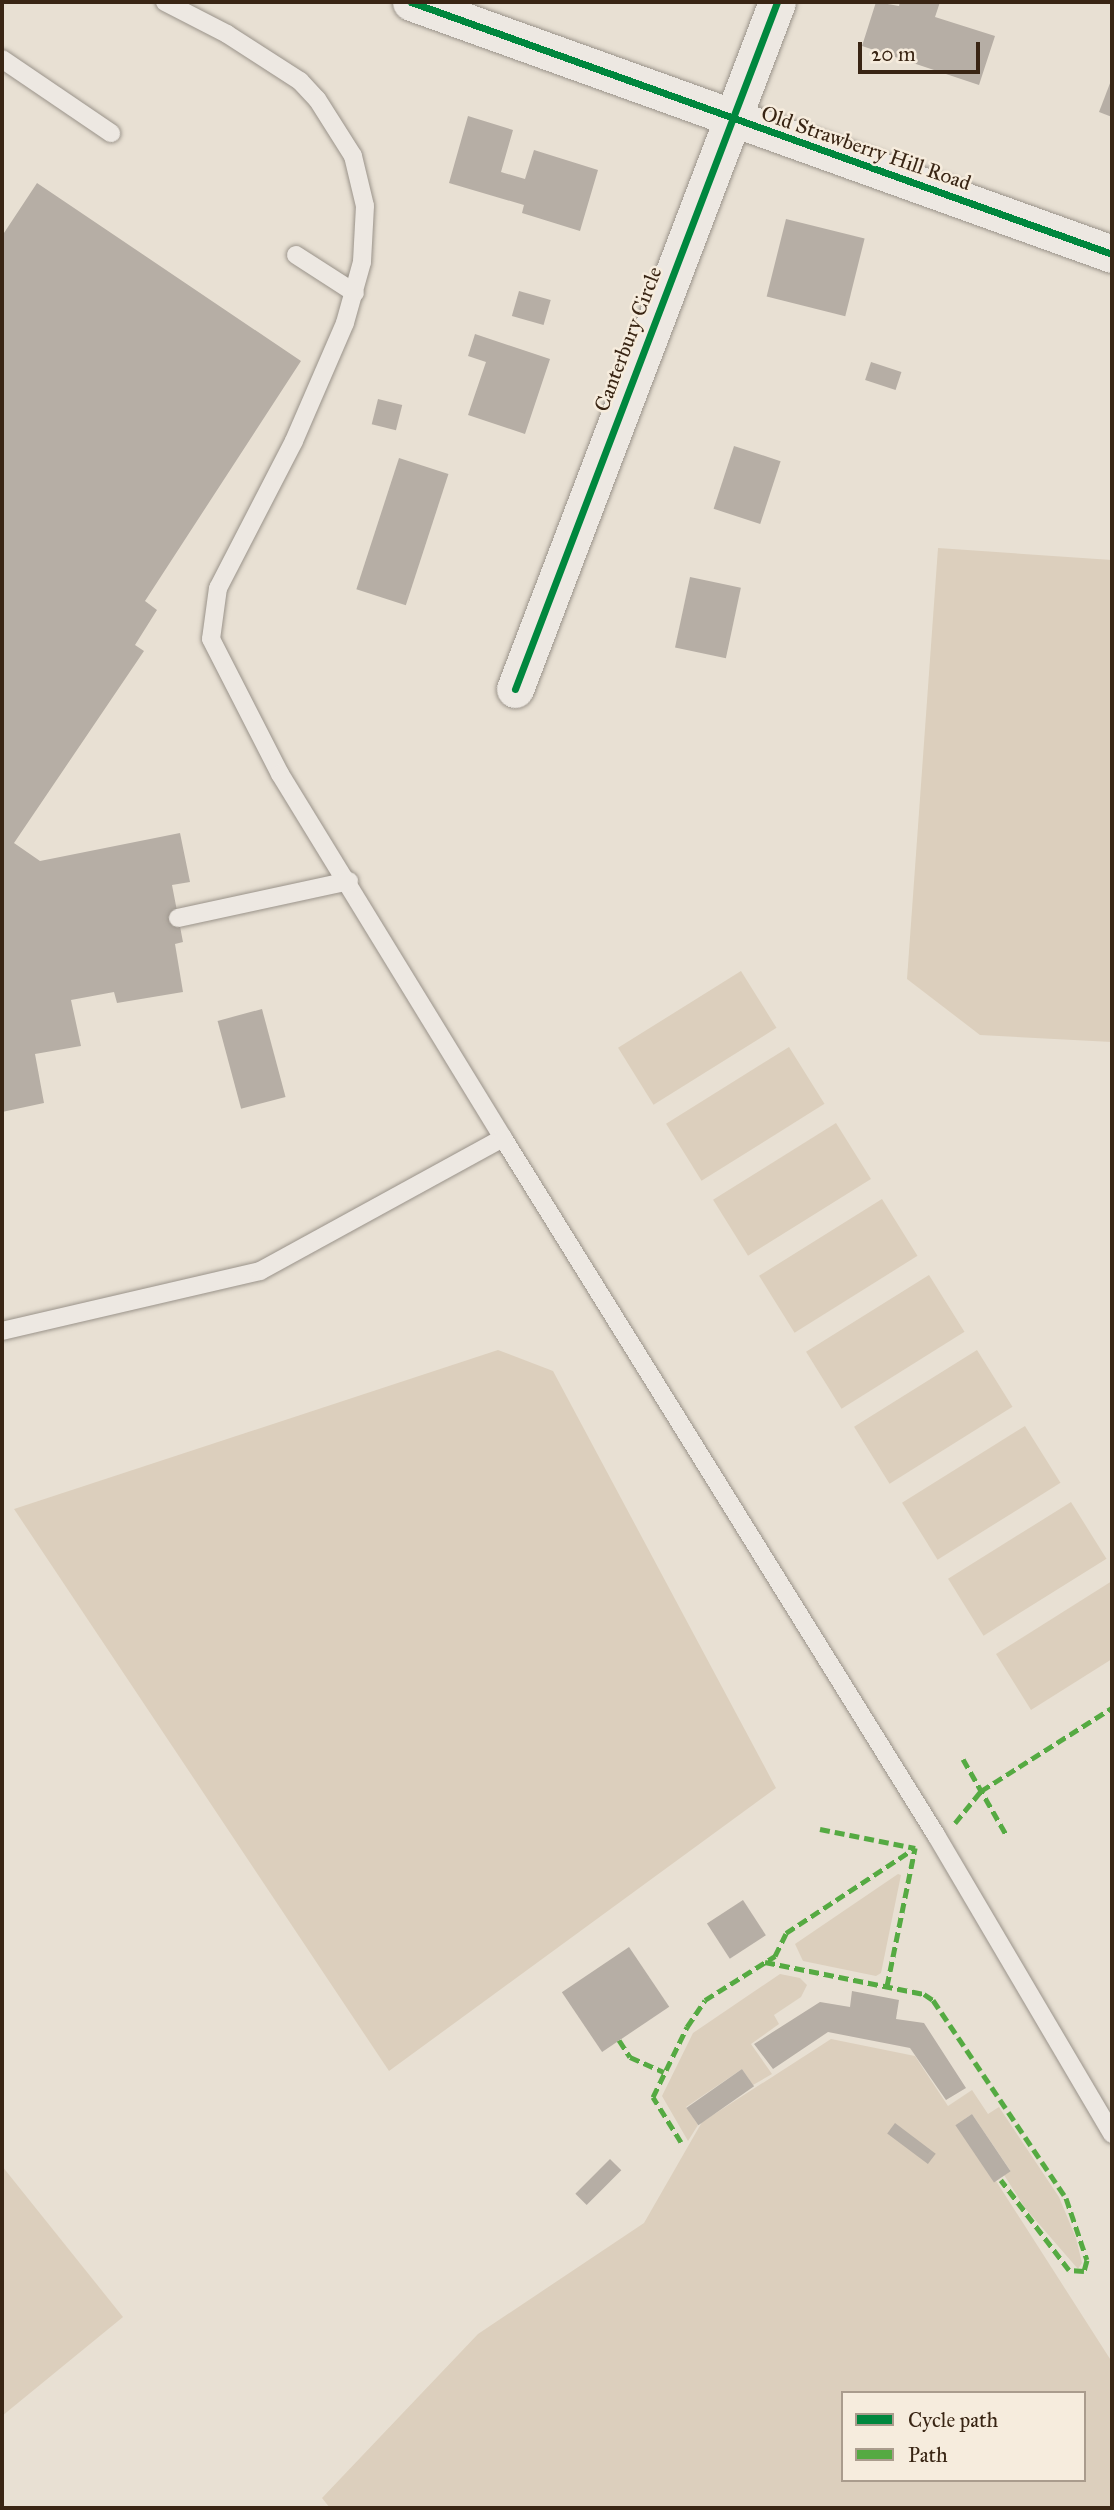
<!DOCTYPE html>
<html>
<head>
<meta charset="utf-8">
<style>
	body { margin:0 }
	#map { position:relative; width:1114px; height:2510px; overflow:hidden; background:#e8e0d3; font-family:"IM FELL Great Primer",serif }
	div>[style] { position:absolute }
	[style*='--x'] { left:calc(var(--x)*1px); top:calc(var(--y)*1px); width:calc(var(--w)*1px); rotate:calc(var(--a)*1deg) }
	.green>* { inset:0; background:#dccfbd; transform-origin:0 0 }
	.building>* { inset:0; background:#b6aea5; transform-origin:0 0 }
	.roads { filter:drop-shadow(0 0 2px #9a938a) drop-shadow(0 0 2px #9a938a) }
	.lane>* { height:18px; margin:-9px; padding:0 9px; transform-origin:9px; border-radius:9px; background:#ede8e2 }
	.street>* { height:37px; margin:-18.5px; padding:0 18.5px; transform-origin:18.5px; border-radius:18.5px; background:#ede8e2 }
	.quiet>* { height:5px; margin-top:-2.5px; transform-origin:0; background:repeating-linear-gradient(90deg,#55aa42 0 10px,transparent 0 15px) }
	.cycleway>* { height:7px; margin:-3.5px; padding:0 3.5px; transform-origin:3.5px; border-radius:3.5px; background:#00873e }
	span { translate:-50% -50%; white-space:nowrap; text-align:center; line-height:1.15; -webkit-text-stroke:5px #f6ecdd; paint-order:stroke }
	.street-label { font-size:21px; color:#392514 }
	.frame { position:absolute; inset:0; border:4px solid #392514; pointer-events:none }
	.legend { position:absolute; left:841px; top:2391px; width:245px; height:91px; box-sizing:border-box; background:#f6ecdd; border:2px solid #aa9c8d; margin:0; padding:9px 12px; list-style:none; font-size:21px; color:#392514 }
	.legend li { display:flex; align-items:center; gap:14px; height:35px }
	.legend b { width:35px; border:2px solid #aa9c8d }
	.scale { position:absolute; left:858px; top:42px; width:122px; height:32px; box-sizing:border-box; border:4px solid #392514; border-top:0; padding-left:9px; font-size:21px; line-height:24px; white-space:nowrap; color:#392514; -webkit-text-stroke:5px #f6ecdd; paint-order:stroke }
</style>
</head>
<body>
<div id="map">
	<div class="green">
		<i style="clip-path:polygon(938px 548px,1112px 560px,1112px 1042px,980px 1035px,907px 979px)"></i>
		<i style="left:741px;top:971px;width:67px;height:145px;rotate:58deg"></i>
		<i style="left:789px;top:1047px;width:67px;height:145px;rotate:58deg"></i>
		<i style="left:836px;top:1123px;width:66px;height:145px;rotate:58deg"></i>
		<i style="left:882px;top:1199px;width:67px;height:145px;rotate:58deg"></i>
		<i style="left:929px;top:1275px;width:67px;height:145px;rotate:58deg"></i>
		<i style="clip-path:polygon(498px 1350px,553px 1371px,776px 1788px,389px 2071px,14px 1509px)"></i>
		<i style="left:977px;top:1350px;width:67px;height:145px;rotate:58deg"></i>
		<i style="left:1025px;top:1426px;width:67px;height:145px;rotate:58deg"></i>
		<i style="left:1071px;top:1502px;width:67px;height:145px;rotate:58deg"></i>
		<i style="clip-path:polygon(1112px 1581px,1112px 1659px,1031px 1710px,996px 1654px)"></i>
		<i style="clip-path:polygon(898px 1874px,901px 1875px,881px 1973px,876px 1976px,803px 1961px,795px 1944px)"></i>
		<i style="clip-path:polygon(780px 1974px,800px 1978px,807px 1985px,801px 1997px,774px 2015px,779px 2024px,751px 2044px,772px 2074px,753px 2085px,742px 2069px,686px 2107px,698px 2125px,688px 2141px,662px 2096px,693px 2033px)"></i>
		<i style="clip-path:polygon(evenodd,831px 2039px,915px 2056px,948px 2106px,972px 2090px,988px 2114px,999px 2107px,1059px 2197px,1076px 2238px,1082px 2263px,1078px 2269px,1025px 2208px,1004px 2175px,1010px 2170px,972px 2114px,959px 2123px,1112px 2362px,1112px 2508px,330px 2508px,322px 2498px,478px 2334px,644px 2223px,702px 2122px,831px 2039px,843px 2393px,1084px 2393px,1084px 2480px,843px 2480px,843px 2393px)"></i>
		<i style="clip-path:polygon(2px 2166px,123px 2317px,2px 2416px)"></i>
	</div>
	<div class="building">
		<i style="clip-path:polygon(876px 2px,899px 6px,900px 2px,940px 2px,935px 17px,995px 36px,979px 85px,862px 46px)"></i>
		<i style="clip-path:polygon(1112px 78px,1112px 117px,1099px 112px)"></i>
		<i style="clip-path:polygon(468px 116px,513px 130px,501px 172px,525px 179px,534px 150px,598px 170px,580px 231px,522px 213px,524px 205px,449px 183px)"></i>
		<i style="clip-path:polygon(37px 183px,301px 361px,145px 601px,157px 610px,135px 645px,144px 651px,14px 843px,40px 861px,180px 833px,190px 882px,172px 885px,183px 942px,175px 944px,183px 992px,117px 1003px,114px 992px,71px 1000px,81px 1046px,35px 1054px,44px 1103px,2px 1112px,2px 236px)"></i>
		<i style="left:786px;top:219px;width:81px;height:80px;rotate:14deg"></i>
		<i style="left:519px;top:291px;width:33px;height:26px;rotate:16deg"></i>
		<i style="clip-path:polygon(475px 334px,550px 359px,525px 434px,468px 415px,486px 362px,468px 356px)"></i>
		<i style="left:871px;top:362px;width:32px;height:19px;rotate:18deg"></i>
		<i style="left:378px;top:399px;width:25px;height:26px;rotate:14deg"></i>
		<i style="left:734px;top:446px;width:49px;height:66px;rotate:18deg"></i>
		<i style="left:399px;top:458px;width:52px;height:138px;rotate:18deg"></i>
		<i style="left:690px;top:577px;width:52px;height:72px;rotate:12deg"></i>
		<i style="left:262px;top:1009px;width:91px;height:46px;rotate:75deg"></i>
		<i style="left:743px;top:1900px;width:42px;height:43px;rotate:57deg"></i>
		<i style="left:629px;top:1947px;width:72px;height:81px;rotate:56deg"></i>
		<i style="clip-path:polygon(852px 1991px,899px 2000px,896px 2019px,924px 2023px,966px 2088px,946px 2100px,910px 2048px,828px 2032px,773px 2069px,754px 2044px,820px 2002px,850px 2007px)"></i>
		<i style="left:742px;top:2069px;width:21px;height:68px;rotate:55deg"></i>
		<i style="left:972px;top:2114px;width:69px;height:20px;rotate:56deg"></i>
		<i style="left:895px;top:2123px;width:51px;height:13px;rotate:37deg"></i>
		<i style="left:610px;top:2159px;width:16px;height:49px;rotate:45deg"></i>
	</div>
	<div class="roads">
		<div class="lane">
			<i style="--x:165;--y:2;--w:70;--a:27.3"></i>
			<i style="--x:227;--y:34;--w:87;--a:32.8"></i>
			<i style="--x:300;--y:81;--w:25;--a:47"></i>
			<i style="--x:317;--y:99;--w:67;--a:57.7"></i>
			<i style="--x:353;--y:156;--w:51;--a:76.5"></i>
			<i style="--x:365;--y:206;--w:56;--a:93.1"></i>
			<i style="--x:362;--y:262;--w:63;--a:105.6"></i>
			<i style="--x:345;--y:323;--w:129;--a:113.4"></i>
			<i style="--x:294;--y:441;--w:165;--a:117.3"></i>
			<i style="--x:218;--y:588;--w:51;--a:97.8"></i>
			<i style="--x:211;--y:639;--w:152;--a:62.9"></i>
			<i style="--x:280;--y:774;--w:427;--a:58.5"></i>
			<i style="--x:2;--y:59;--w:132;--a:34.2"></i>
			<i style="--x:296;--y:255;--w:70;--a:32.8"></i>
			<i style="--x:178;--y:918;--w:175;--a:-12.2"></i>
			<i style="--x:2;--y:1331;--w:265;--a:-13.1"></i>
			<i style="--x:260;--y:1271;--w:277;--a:-28.7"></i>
			<i style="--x:503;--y:1138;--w:821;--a:58.15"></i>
			<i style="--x:936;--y:1835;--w:347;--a:59.5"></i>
		</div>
		<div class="street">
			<i style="--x:411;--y:2;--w:745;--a:19.77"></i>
			<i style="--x:515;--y:689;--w:735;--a:-69.12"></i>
		</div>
	</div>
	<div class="quiet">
		<i style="--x:963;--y:1759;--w:89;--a:60.3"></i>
		<i style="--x:955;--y:1823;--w:41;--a:-50.9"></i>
		<i style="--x:981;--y:1791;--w:155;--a:-32.4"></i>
		<i style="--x:820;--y:1829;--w:97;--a:11.3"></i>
		<i style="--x:765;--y:1962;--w:162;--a:11.4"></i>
		<i style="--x:924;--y:1994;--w:11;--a:34"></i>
		<i style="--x:933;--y:2000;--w:239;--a:56.1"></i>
		<i style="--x:1066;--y:2198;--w:65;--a:71.3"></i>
		<i style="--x:1087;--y:2260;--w:11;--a:105"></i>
		<i style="--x:1084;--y:2271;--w:15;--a:-176"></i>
		<i style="--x:1069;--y:2270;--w:113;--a:-127.1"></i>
		<i style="--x:887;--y:1986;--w:141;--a:-78.5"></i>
		<i style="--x:619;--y:2040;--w:20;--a:57"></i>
		<i style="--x:630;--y:2057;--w:37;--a:24"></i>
		<i style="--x:681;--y:2142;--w:53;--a:-121.9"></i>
		<i style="--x:653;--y:2097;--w:78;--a:-64.1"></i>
		<i style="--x:687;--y:2027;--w:32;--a:-56"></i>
		<i style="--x:705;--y:2000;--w:83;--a:-32.2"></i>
		<i style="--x:775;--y:1956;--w:25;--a:-64"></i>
		<i style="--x:786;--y:1933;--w:154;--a:-33.4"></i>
	</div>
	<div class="cycleway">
		<i style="--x:411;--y:2;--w:745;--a:19.77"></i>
		<i style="--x:515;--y:689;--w:735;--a:-69.12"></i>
	</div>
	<div class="street-label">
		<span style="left:866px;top:148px;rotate:19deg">Old Strawberry Hill Road</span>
		<span style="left:628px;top:339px;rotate:-69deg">Canterbury Circle</span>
	</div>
	<div class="frame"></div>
	<ul class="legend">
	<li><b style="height:9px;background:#00873e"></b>Cycle path</li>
	<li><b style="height:9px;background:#55aa42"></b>Path</li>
	</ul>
	<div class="scale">20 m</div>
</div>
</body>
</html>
